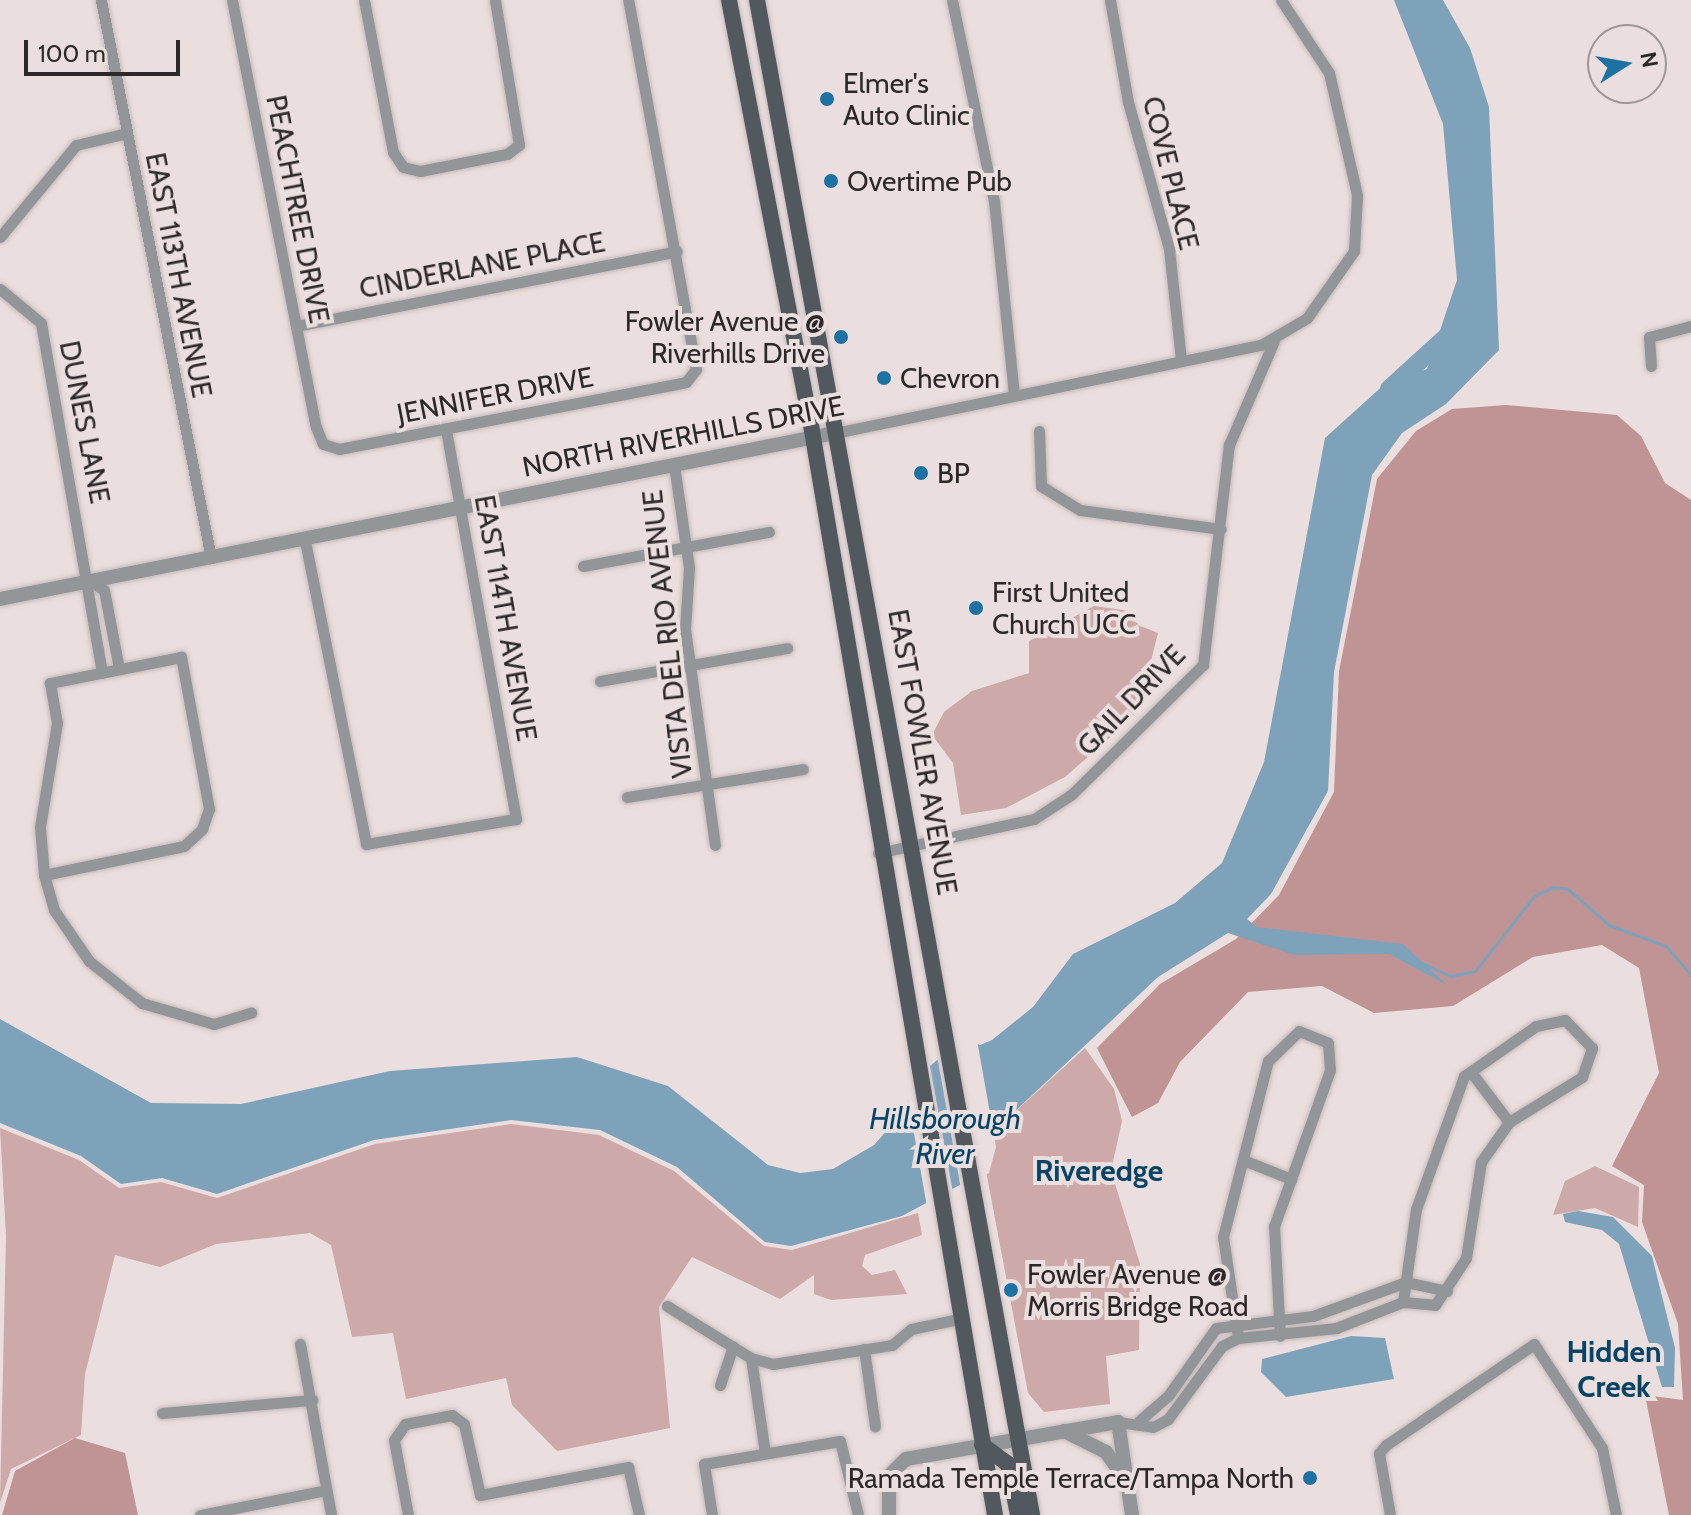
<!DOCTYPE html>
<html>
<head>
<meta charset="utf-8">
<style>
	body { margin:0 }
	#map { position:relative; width:1691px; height:1515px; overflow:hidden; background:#ebdede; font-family:Cabin,sans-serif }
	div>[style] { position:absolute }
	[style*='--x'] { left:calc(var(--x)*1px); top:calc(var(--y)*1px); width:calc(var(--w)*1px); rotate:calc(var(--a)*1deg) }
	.green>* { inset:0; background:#cda9a9 }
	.forest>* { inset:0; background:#c09494 }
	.water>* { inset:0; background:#7fa2bb }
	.pier>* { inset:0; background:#ebdede }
	.stream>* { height:3px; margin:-1.5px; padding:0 1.5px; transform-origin:1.5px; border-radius:1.5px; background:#7fa2bb }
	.river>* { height:18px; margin:-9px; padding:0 9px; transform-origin:9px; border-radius:9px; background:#7fa2bb }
	.roads { filter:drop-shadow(0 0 2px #c5baba) drop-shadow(0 0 2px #c5baba) }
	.minor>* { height:11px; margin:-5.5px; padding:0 5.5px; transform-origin:5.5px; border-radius:5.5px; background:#939699 }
	.tertiary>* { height:14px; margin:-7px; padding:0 7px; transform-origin:7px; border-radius:7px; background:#939699 }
	.primary>* { height:16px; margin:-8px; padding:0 8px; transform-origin:8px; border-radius:8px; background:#52595e }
	.dots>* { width:22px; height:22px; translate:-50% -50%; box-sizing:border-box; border:4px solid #ebdede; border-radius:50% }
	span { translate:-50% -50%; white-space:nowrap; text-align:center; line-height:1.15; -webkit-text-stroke:8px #ebdede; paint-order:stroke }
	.poi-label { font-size:28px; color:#2e2929 }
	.left { translate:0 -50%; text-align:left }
	.right { translate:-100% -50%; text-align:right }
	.street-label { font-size:28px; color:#2e2929 }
	.water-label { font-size:30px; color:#044568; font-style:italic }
	.neighbourhood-label { font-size:30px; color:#074465; font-weight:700 }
	.north { position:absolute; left:1587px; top:24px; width:80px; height:80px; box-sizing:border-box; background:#ebdede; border:2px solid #9f9696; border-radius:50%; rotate:79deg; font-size:22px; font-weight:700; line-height:32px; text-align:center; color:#2e2929 }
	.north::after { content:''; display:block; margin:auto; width:28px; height:36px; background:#1e72a3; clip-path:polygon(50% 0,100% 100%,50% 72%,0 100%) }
	.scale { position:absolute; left:24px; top:40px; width:156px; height:36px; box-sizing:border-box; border:4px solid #2e2929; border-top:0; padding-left:10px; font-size:24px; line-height:28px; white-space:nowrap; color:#2e2929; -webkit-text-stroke:6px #ebdede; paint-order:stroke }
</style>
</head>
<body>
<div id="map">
	<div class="green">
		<i style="clip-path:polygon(1094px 606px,1137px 612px,1138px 625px,1158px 633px,1138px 713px,1065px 777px,1006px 808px,961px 815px,953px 763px,932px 735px,944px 712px,972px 691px,1029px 673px,1029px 641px)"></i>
		<i style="clip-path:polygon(1085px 1048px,1114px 1089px,1122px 1121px,1111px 1171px,1140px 1264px,1139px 1350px,1106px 1356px,1110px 1404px,1044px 1412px,1028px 1393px,986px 1171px,996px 1129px)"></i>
		<i style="clip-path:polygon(511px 1124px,599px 1135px,674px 1171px,764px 1246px,792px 1250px,918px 1213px,922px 1235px,865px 1255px,862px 1266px,872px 1275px,895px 1270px,907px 1294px,831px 1300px,814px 1294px,814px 1275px,780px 1299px,692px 1257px,659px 1307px,670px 1428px,557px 1451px,512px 1405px,506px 1378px,406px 1399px,393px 1333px,352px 1337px,331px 1245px,310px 1233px,216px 1244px,160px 1267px,115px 1255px,85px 1374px,81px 1435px,11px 1469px,0 1503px,6px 1236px,0 1128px,79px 1160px,119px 1188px,161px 1182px,217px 1198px,375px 1144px)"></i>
		<i style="clip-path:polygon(1595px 1166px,1639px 1187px,1638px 1227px,1595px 1208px,1553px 1215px,1565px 1181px)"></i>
	</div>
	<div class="forest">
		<i style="clip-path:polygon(1506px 405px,1617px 415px,1641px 436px,1665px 483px,1691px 500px,1691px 1515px,1669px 1515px,1645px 1395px,1683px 1400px,1678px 1324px,1642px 1222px,1644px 1185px,1612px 1166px,1659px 1073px,1639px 968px,1602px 945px,1533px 957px,1453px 1006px,1374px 1013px,1322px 986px,1248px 992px,1180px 1062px,1158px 1103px,1132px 1117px,1097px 1048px,1160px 984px,1236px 939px,1279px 895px,1334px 792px,1339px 671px,1377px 479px,1416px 431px,1452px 409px)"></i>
		<i style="clip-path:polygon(75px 1438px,125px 1453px,138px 1515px,2px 1515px,15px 1471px)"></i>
	</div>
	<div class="water">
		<i style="clip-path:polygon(1394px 0,1443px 0,1470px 48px,1489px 107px,1499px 350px,1446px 404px,1402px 433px,1372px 475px,1334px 672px,1328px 791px,1271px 894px,1247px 919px,1257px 927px,1403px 944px,1447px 985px,1389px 954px,1294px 955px,1228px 933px,1158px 977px,996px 1129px,986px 1171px,902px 1216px,791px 1246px,765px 1242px,677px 1167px,600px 1130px,511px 1120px,374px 1140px,217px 1194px,162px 1178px,121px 1184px,81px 1156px,0 1123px,0 1019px,151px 1103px,241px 1104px,390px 1071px,577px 1057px,668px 1086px,768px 1165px,800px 1173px,833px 1169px,874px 1145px,906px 1109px,916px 1078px,963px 1038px,980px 1045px,992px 1040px,1033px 1007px,1073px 954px,1175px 903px,1222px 863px,1264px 762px,1325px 438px,1387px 382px,1427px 369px,1457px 280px,1443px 124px)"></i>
		<i style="clip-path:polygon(1578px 1211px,1613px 1217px,1652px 1256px,1675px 1348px,1674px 1387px,1662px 1387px,1619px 1244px,1602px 1230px,1565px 1222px,1563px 1214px)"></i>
		<i style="clip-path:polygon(1351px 1336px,1385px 1338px,1394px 1379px,1286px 1397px,1261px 1372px,1262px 1359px)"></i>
	</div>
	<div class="pier">
		<i style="clip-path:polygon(963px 1034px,977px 1040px,996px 1147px,989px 1173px,961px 1189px,937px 1055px)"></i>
		<i style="clip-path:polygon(929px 1061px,953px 1193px,927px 1207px,907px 1093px)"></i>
	</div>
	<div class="stream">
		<i style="--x:1420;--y:962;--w:33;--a:25"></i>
		<i style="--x:1450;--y:976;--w:25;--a:-11"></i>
		<i style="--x:1475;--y:971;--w:95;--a:-51.8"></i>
		<i style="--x:1534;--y:896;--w:21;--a:-25"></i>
		<i style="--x:1553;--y:887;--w:15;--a:8"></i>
		<i style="--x:1568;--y:889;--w:55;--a:41.3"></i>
		<i style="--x:1609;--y:925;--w:61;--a:20.2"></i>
		<i style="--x:1666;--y:946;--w:38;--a:49"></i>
	</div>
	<div class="river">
		<i style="--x:1389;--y:389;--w:77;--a:-42.4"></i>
	</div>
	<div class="roads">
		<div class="minor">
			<i style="--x:101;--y:0;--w:569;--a:78.85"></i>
			<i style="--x:232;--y:0;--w:435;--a:78.9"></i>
			<i style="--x:316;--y:427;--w:18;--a:68"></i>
			<i style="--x:323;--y:444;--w:17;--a:17"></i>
			<i style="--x:339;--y:449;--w:353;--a:-10.9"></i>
			<i style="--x:686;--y:382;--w:16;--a:-52"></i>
			<i style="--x:696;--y:369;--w:375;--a:-100.4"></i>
			<i style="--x:364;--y:0;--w:155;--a:79.2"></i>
			<i style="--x:393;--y:152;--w:18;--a:56"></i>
			<i style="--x:403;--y:167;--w:17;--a:13"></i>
			<i style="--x:420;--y:171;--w:89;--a:-11.1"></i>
			<i style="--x:507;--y:154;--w:15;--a:-37"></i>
			<i style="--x:519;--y:145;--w:147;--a:-99.4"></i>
			<i style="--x:952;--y:0;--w:205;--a:78.2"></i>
			<i style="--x:994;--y:201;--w:195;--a:84.1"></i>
			<i style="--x:1110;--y:0;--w:104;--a:80"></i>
			<i style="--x:1128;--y:102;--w:153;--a:74.4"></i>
			<i style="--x:1169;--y:249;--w:111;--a:83.8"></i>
			<i style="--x:0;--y:237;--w:119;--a:-50.4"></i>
			<i style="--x:76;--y:145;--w:52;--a:-13.2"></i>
			<i style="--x:0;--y:289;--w:53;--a:39.7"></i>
			<i style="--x:41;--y:323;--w:355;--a:80.1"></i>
			<i style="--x:296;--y:326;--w:388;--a:-11.1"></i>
			<i style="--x:1651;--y:366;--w:29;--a:-94"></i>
			<i style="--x:1649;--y:337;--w:43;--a:-14.7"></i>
			<i style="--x:1039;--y:431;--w:55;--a:87.9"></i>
			<i style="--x:1041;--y:486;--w:46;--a:31.6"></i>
			<i style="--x:1080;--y:510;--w:142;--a:7.7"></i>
			<i style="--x:840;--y:432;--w:430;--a:-11.7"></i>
			<i style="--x:1261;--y:345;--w:53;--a:-30.4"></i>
			<i style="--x:1307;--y:318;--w:82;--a:-55"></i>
			<i style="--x:1354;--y:251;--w:56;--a:-86.9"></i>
			<i style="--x:1357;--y:195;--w:125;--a:-102.9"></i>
			<i style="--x:1329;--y:73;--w:87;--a:-123.3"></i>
			<i style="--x:674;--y:465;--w:104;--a:81.7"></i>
			<i style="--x:689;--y:568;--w:61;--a:93.8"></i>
			<i style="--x:685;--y:629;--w:218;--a:82.1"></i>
			<i style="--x:305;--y:541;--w:309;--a:78.6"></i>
			<i style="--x:366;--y:844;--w:152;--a:-9.5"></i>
			<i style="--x:516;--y:819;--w:395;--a:-100.2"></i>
			<i style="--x:583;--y:566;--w:189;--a:-10.4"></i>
			<i style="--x:92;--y:582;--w:14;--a:34"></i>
			<i style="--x:104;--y:590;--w:80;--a:79.2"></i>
			<i style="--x:600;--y:681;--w:190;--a:-10"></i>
			<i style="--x:627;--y:797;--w:178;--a:-9"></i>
			<i style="--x:878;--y:853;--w:160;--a:-12.3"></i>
			<i style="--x:1034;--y:819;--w:45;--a:-33.3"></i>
			<i style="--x:1072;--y:794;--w:184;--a:-44.6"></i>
			<i style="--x:1203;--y:665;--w:222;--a:-83.3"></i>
			<i style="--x:1229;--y:445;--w:113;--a:-66.6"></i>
			<i style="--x:44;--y:875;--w:143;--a:-11.7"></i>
			<i style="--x:184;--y:846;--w:25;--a:-43"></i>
			<i style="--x:202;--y:829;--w:21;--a:-71"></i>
			<i style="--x:209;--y:809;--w:155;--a:-100.4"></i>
			<i style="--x:181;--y:657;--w:134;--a:168.8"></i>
			<i style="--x:50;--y:683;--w:41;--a:80.1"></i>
			<i style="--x:57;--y:723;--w:105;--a:99.3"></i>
			<i style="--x:40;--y:827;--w:48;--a:85.2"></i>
			<i style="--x:44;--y:875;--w:36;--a:74"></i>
			<i style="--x:54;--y:910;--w:62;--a:55.5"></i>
			<i style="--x:89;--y:961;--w:68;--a:38.4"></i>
			<i style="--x:142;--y:1003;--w:75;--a:16.3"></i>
			<i style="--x:214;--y:1024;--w:39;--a:-17"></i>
			<i style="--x:1471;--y:1072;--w:63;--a:52.8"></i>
			<i style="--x:1243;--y:1160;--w:52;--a:21.6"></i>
			<i style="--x:1406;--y:1282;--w:42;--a:12.4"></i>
			<i style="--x:667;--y:1306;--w:99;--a:31.8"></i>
			<i style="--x:751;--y:1358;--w:23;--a:15"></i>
			<i style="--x:773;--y:1364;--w:121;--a:-9.1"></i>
			<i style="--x:892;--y:1345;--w:25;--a:-40"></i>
			<i style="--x:911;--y:1329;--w:49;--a:-11.8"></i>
			<i style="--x:1238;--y:1338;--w:102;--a:-98.4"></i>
			<i style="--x:1223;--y:1237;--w:182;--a:-75.7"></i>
			<i style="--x:1268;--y:1061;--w:43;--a:-44.1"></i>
			<i style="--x:1299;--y:1031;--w:31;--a:22"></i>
			<i style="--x:1328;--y:1043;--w:27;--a:86"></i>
			<i style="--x:1330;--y:1070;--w:166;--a:109.7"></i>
			<i style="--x:1274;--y:1226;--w:110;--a:86.9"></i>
			<i style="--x:300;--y:1344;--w:174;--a:79.7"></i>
			<i style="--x:864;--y:1349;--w:78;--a:81.9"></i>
			<i style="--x:751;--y:1358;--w:96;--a:81.6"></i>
			<i style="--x:720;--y:1385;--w:41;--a:-71.6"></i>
			<i style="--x:162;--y:1413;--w:151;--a:-5"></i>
			<i style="--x:1139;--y:1421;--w:38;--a:-41"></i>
			<i style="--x:1168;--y:1396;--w:83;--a:-54.8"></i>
			<i style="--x:1216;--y:1328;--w:98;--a:-7.1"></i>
			<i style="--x:1313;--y:1316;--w:99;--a:-20.1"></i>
			<i style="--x:1118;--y:1422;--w:35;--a:8"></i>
			<i style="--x:1153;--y:1427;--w:17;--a:-28"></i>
			<i style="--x:1168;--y:1419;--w:91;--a:-53.5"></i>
			<i style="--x:1222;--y:1346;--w:18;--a:-27"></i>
			<i style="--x:1238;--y:1338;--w:99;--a:-5.8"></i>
			<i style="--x:1336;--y:1328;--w:72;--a:-21.2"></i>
			<i style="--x:1403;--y:1302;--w:32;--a:5"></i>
			<i style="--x:1435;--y:1305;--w:56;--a:-56.6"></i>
			<i style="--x:1466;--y:1258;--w:97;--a:-81.1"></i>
			<i style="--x:1481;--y:1162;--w:49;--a:-55"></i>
			<i style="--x:1509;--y:1122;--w:86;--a:-31.7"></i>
			<i style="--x:1582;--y:1077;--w:31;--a:-71"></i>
			<i style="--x:1592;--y:1048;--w:39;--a:-134"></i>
			<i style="--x:1565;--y:1020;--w:30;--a:168"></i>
			<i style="--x:1536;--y:1026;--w:88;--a:145.2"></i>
			<i style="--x:1464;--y:1076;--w:141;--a:109.8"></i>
			<i style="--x:1416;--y:1209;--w:94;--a:98"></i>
			<i style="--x:200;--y:1515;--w:128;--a:-11.2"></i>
			<i style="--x:408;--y:1515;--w:76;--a:-100.6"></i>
			<i style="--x:394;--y:1440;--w:19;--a:-55"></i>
			<i style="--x:405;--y:1424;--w:48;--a:-10.8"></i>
			<i style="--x:452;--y:1415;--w:15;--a:37"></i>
			<i style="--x:464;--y:1424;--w:73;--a:77.3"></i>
			<i style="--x:480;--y:1495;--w:151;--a:-10.7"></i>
			<i style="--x:628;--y:1467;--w:49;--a:77.1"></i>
			<i style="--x:712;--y:1515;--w:52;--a:-98.9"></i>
			<i style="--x:704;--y:1464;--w:138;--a:-9.6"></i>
			<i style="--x:840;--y:1441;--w:76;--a:76.3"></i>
			<i style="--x:1390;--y:1515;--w:63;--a:-100.1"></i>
			<i style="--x:1379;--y:1453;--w:11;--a:-49"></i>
			<i style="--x:1386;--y:1445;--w:179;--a:-34.3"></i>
			<i style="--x:1534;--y:1344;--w:124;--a:56.8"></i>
			<i style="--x:1602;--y:1448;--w:68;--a:78.2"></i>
		</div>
		<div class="tertiary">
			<i style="--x:0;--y:599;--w:856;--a:-11.24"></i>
			<i style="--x:1064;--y:1431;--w:47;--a:26.6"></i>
			<i style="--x:1106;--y:1452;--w:32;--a:55"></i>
			<i style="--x:889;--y:1515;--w:39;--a:-90"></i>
			<i style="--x:889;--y:1476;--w:24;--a:-45"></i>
			<i style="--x:906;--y:1459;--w:215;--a:-9.9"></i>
			<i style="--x:1118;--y:1422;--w:94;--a:81.4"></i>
		</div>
		<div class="primary">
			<i style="--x:729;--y:0;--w:427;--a:79.1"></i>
			<i style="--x:810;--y:419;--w:1112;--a:80.42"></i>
			<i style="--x:757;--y:0;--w:1540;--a:79.71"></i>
			<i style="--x:982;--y:1445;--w:32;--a:36"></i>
			<i style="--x:1008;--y:1464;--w:52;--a:78.9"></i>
		</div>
	</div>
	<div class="dots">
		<i style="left:827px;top:99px;background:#1e72a3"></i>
		<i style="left:831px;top:181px;background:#1e72a3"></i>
		<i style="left:841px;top:337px;background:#1e72a3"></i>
		<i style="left:884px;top:378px;background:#1e72a3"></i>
		<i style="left:921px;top:473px;background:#1e72a3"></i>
		<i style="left:976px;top:608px;background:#1e72a3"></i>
		<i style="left:1011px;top:1290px;background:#1e72a3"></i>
		<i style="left:1310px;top:1478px;background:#1e72a3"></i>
	</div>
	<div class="poi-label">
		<span class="left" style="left:843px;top:99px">Elmer's<br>Auto Clinic</span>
		<span class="left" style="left:847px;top:181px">Overtime Pub</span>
		<span class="right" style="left:825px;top:337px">Fowler Avenue @<br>Riverhills Drive</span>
		<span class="left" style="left:900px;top:378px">Chevron</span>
		<span class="left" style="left:937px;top:473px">BP</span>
		<span class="left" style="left:992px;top:608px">First United<br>Church UCC</span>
		<span class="left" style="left:1027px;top:1290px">Fowler Avenue @<br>Morris Bridge Road</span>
		<span class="right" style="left:1294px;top:1478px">Ramada Temple Terrace/Tampa North</span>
	</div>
	<div class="street-label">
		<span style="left:1171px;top:173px;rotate:76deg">COVE PLACE</span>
		<span style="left:298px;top:209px;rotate:79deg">PEACHTREE DRIVE</span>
		<span style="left:482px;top:265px;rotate:-11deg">CINDERLANE PLACE</span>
		<span style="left:179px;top:275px;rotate:79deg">EAST 113TH AVENUE</span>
		<span style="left:495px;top:395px;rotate:-11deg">JENNIFER DRIVE</span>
		<span style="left:85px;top:422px;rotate:79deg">DUNES LANE</span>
		<span style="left:683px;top:436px;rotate:-11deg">NORTH RIVERHILLS DRIVE</span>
		<span style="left:506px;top:618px;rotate:80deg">EAST 114TH AVENUE</span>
		<span style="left:667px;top:634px;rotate:-96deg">VISTA DEL RIO AVENUE</span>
		<span style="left:1131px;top:700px;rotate:-46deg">GAIL DRIVE</span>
		<span style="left:923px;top:752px;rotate:80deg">EAST FOWLER AVENUE</span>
	</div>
	<div class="water-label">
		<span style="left:945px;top:1136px">Hillsborough<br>River</span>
	</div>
	<div class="neighbourhood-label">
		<span style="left:1099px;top:1171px">Riveredge</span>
		<span style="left:1614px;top:1369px">Hidden<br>Creek</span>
	</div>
	<div class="north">N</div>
	<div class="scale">100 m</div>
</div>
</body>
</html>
